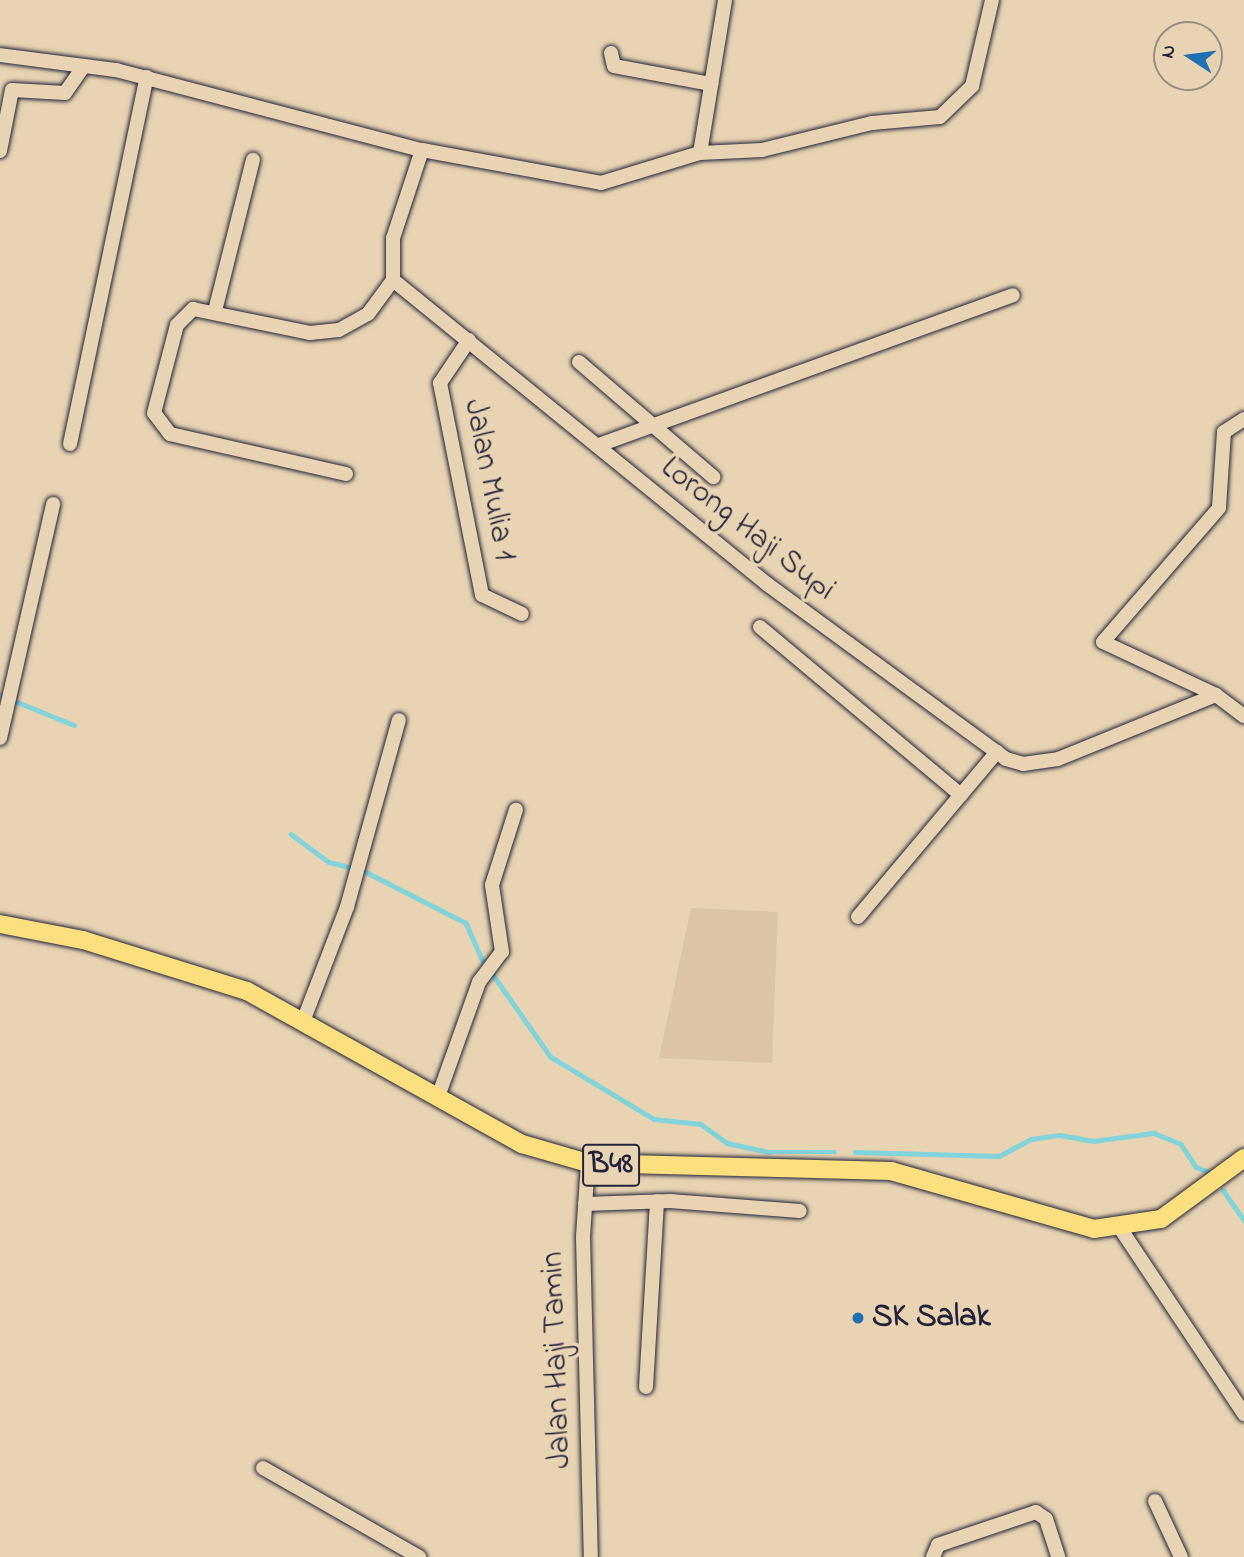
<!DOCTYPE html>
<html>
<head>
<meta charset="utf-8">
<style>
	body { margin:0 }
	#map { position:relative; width:1244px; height:1557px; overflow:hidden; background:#e8d4b2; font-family:"Indie Flower",sans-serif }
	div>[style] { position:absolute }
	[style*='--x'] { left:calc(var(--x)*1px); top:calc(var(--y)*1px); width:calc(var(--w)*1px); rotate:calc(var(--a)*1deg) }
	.built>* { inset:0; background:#dec4a7 }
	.stream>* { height:4.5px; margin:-2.25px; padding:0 2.25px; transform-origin:2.25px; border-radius:2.25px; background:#82d3da }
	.roads { filter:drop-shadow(0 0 2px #22223b) drop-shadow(0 0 2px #22223b) }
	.minor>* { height:14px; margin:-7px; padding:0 7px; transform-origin:7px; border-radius:7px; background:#e8d4b2 }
	.major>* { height:18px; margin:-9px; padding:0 9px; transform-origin:9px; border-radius:9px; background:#fce080 }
	.dots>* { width:19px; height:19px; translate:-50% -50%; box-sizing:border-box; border:4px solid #e8d4b2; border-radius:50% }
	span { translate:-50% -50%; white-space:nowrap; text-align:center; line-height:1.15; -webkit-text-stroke:7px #e8d4b2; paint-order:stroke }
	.shield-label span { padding:2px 5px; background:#e8d4b2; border:2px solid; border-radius:5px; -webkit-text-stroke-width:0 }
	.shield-label { font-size:30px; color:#22223b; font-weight:700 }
	.street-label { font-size:32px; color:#22223b }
	.poi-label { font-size:32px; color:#22223b; font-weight:700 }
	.left { translate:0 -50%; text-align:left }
	.north { position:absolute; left:1153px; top:21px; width:70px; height:70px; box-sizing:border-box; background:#e8d4b2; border:2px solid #998d82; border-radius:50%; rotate:283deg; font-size:19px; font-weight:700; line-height:28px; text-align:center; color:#22223b }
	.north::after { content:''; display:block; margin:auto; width:24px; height:32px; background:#1f6fb2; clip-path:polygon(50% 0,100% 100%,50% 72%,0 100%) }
</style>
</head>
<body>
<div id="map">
	<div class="built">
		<i style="clip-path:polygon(691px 908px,778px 912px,772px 1063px,659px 1058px)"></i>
	</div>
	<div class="stream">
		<i style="--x:0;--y:695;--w:80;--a:22.1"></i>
		<i style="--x:291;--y:834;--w:47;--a:36.4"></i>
		<i style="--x:329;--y:862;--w:34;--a:14"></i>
		<i style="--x:362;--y:870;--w:117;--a:27"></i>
		<i style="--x:466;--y:923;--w:39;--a:66"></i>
		<i style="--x:482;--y:959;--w:120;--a:54.9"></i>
		<i style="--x:551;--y:1057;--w:120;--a:31"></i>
		<i style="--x:654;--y:1119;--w:47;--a:6.1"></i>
		<i style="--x:701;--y:1124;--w:32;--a:36"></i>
		<i style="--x:727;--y:1143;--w:43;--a:12.1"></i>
		<i style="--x:769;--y:1152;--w:66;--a:0"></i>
		<i style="--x:855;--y:1152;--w:144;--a:1.6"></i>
		<i style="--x:999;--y:1156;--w:36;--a:-28"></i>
		<i style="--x:1031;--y:1139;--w:29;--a:-8"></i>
		<i style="--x:1060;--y:1135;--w:34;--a:10"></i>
		<i style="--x:1093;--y:1141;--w:62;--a:-7.5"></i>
		<i style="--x:1154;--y:1133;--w:29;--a:22"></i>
		<i style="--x:1181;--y:1144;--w:27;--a:57"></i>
		<i style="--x:1196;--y:1167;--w:15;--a:20"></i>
		<i style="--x:1223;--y:1190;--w:37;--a:55"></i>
	</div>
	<div class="roads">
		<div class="minor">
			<i style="--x:611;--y:53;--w:13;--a:77"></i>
			<i style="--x:614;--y:66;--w:99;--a:10.5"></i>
			<i style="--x:0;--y:55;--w:117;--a:7.4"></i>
			<i style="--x:116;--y:70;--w:316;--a:14.7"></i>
			<i style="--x:422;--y:150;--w:182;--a:10.4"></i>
			<i style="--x:601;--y:183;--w:103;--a:-16.9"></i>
			<i style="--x:700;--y:153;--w:155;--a:-80.7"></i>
			<i style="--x:422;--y:150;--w:93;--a:108.2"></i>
			<i style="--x:393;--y:238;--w:42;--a:90"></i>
			<i style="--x:393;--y:280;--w:482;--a:39.1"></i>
			<i style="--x:767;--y:584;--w:296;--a:36.2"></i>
			<i style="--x:1006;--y:759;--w:18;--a:16"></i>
			<i style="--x:1023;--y:764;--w:35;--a:-8"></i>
			<i style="--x:1058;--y:759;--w:170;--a:-22.1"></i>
			<i style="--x:0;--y:151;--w:62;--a:-78.9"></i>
			<i style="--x:12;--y:90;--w:53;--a:3.2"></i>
			<i style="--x:65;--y:93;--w:33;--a:-55"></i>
			<i style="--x:700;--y:153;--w:62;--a:-2.8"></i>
			<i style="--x:762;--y:150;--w:113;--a:-13.8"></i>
			<i style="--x:872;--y:123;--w:68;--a:-5"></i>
			<i style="--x:940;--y:117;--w:45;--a:-44.1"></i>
			<i style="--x:972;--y:86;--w:88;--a:-76.9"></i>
			<i style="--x:215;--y:311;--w:156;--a:-75.9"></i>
			<i style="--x:469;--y:340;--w:52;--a:124"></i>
			<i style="--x:440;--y:383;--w:216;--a:78.8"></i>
			<i style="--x:482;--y:595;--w:44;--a:25.4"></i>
			<i style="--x:579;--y:362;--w:177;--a:40.6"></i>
			<i style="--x:1244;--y:419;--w:24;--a:147"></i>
			<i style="--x:1224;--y:432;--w:76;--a:93.8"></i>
			<i style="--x:1219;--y:508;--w:177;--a:130.9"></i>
			<i style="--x:1103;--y:642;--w:125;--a:25.1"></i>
			<i style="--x:1216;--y:695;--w:35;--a:37"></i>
			<i style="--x:70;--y:444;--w:375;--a:-78.2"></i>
			<i style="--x:599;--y:445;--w:440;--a:-19.9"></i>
			<i style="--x:346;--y:474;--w:180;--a:-167.2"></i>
			<i style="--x:170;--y:434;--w:26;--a:-127"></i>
			<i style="--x:154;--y:413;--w:91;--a:-75.4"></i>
			<i style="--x:177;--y:325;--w:23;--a:-45"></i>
			<i style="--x:193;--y:309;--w:119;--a:11.6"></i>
			<i style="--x:310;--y:333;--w:29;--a:-6"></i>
			<i style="--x:339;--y:330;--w:33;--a:-29"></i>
			<i style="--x:368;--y:314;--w:42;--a:-53.7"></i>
			<i style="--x:760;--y:627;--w:262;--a:39.9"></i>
			<i style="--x:0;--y:738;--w:240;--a:-77.2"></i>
			<i style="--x:858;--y:917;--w:216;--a:-49.9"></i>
			<i style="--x:304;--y:1019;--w:120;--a:-69"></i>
			<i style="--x:347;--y:907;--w:194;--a:-74.5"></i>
			<i style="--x:439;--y:1094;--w:119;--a:-70.3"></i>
			<i style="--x:479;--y:982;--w:38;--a:-53"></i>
			<i style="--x:502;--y:952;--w:68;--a:-98.5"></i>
			<i style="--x:492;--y:885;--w:79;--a:-72.3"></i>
			<i style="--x:588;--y:1163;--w:74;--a:93.9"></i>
			<i style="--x:583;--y:1237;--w:320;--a:88.6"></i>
			<i style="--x:585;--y:1204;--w:85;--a:-2"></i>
			<i style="--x:670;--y:1201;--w:130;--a:4.4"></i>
			<i style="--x:1120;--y:1228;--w:224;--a:56.3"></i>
			<i style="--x:646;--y:1387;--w:186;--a:-86.6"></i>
			<i style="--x:263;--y:1468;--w:180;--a:29.7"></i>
			<i style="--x:1155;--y:1501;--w:62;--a:65.1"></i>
			<i style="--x:933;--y:1557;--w:13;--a:-67"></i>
			<i style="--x:938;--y:1545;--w:103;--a:-18.6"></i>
			<i style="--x:1036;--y:1512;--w:12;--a:35"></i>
			<i style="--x:1046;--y:1519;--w:40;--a:72"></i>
		</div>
		<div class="major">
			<i style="--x:0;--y:924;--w:85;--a:10.9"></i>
			<i style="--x:83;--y:940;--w:172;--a:17.3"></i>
			<i style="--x:247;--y:991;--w:315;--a:29.1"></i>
			<i style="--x:522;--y:1144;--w:69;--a:16.1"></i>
			<i style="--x:588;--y:1163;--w:303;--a:1.5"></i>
			<i style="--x:891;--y:1171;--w:211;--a:15.9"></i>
			<i style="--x:1094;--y:1229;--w:68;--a:-8.5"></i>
			<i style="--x:1161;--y:1219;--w:103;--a:-36.3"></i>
		</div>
	</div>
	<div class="dots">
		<i style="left:858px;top:1318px;background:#1f6fb2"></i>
	</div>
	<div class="shield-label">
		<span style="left:611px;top:1165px">B48</span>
	</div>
	<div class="street-label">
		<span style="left:488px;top:480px;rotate:79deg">Jalan Mulia 1</span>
		<span style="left:747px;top:530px;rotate:38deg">Lorong Haji Supi</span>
		<span style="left:558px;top:1360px;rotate:-92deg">Jalan Haji Tamin</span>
	</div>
	<div class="poi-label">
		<span class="left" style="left:872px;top:1318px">SK Salak</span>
	</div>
	<div class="north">N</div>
</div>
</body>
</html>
